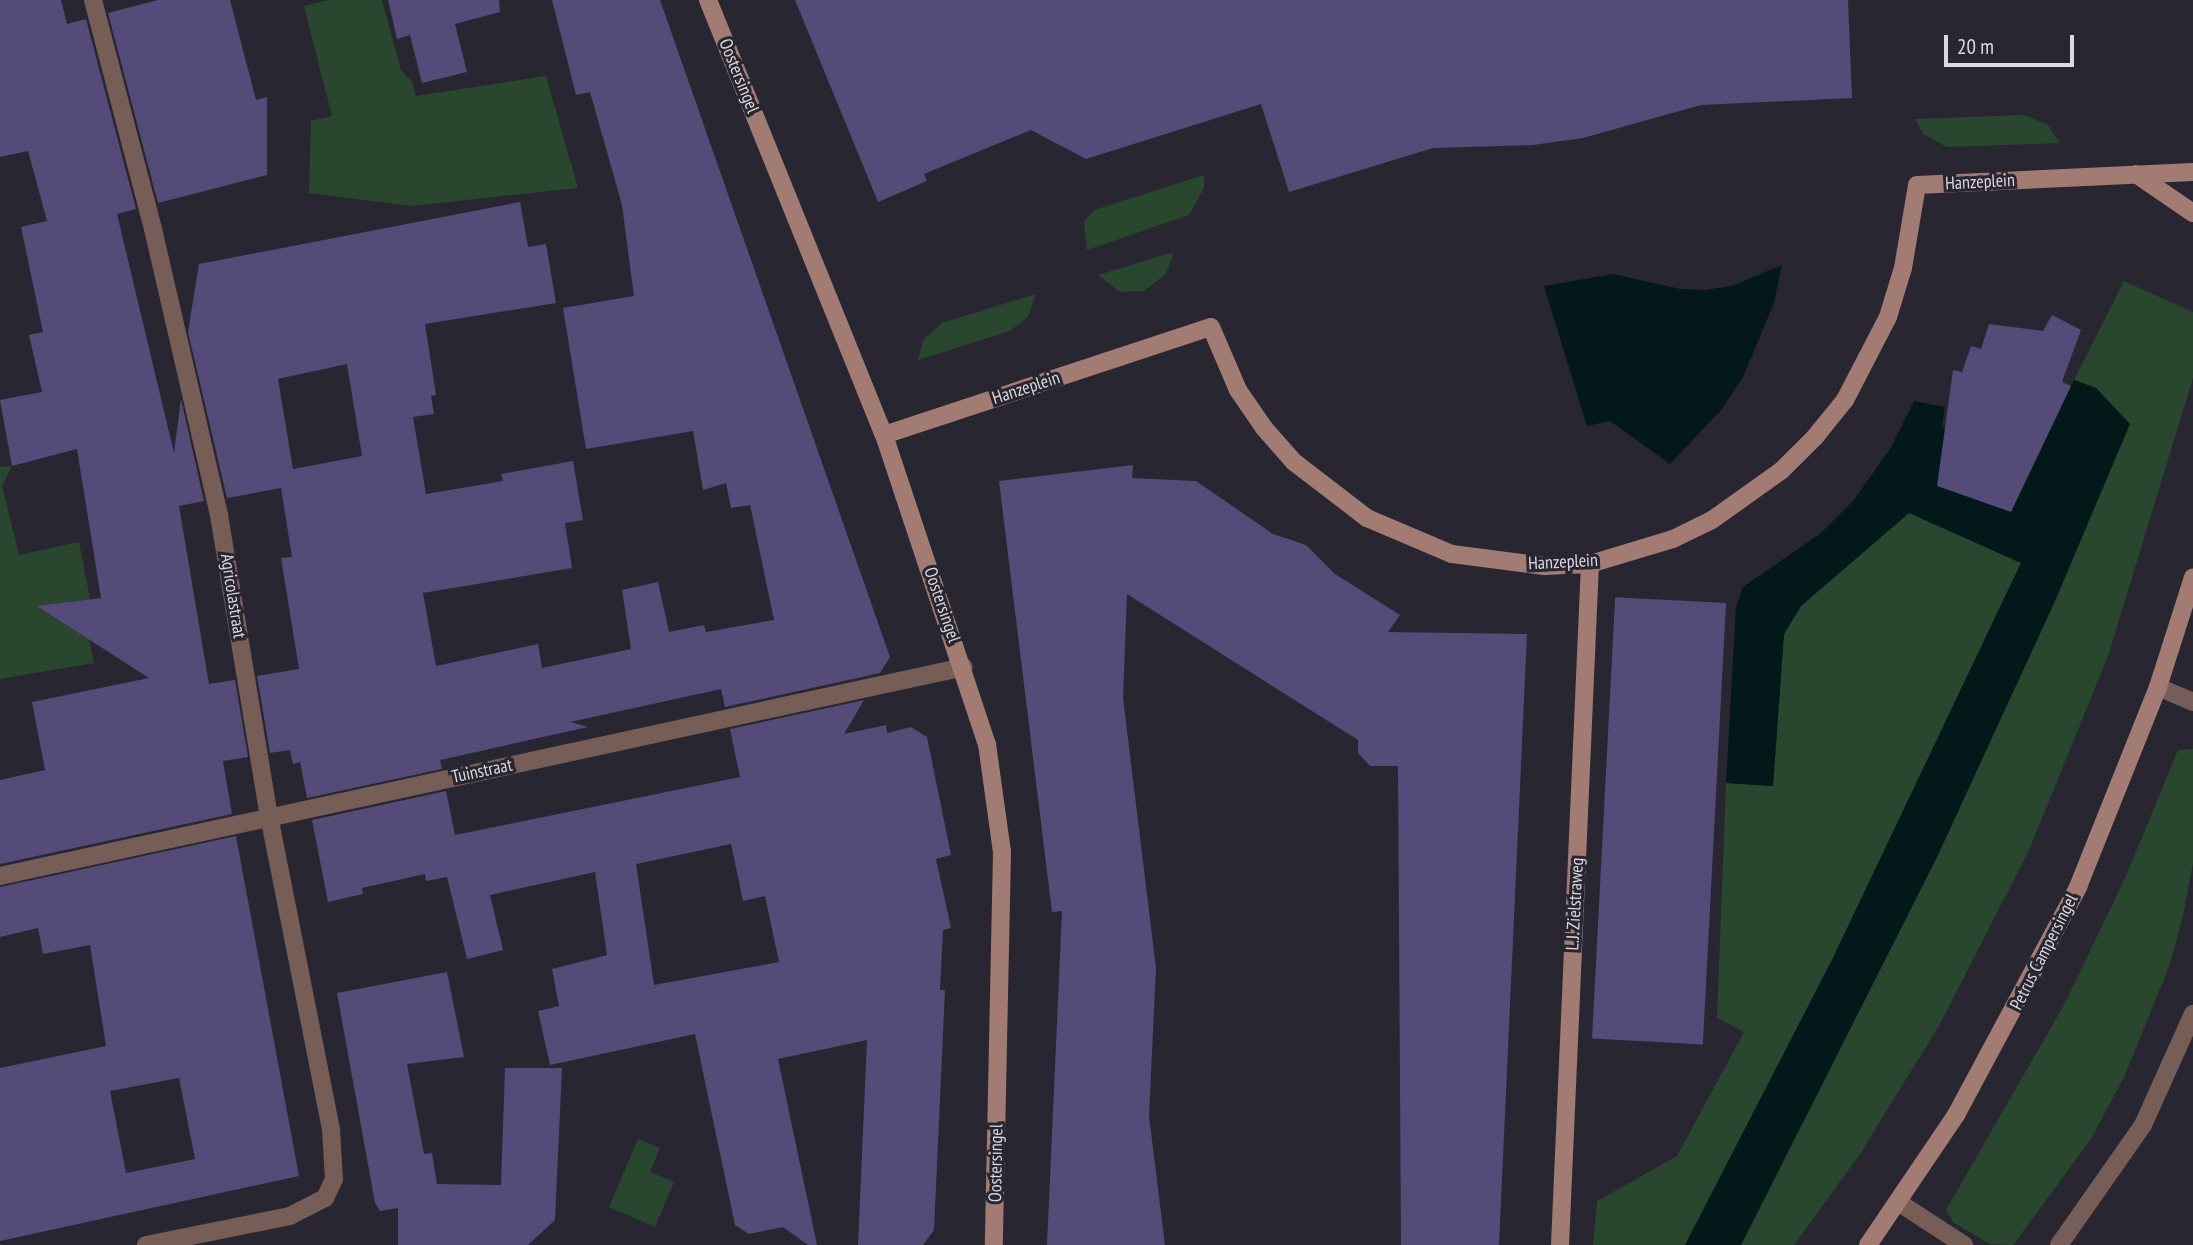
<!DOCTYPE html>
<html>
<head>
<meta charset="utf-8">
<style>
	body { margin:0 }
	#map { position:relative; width:2193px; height:1245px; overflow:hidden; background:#282631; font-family:"PT Sans Narrow",sans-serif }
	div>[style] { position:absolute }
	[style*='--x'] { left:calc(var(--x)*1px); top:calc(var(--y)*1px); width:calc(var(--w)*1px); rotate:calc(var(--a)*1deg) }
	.green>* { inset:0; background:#29462f }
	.water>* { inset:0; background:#021819 }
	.building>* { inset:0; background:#544b78; transform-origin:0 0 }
	.street>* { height:18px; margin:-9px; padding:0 9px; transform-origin:9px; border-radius:9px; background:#765e57 }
	.secondary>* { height:18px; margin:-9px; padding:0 9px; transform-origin:9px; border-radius:9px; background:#a27c72 }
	span { translate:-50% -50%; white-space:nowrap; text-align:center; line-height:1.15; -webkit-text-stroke:6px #282631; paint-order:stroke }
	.street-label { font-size:18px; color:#dad9e0 }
	.scale { position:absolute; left:1944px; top:35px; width:130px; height:32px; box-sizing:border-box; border:4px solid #dad9e0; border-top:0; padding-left:9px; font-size:21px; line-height:24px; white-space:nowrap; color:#dad9e0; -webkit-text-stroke:5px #282631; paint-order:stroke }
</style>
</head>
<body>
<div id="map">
	<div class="green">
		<i style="clip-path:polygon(329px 0,382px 0,401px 70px,412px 82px,416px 96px,546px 76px,578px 188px,412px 206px,309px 193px,311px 121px,332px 116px,304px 6px)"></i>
		<i style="clip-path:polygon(2024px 115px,2047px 124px,2060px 143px,1947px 147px,1923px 134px,1915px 119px)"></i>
		<i style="clip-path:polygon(1204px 175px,1204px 188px,1189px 215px,1087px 250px,1084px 221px,1094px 210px)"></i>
		<i style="clip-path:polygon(1174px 252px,1166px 274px,1144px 291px,1120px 292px,1098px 275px)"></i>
		<i style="clip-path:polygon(2124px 281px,2193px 312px,2193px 378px,2108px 656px,2029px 850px,1940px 1024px,1860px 1154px,1794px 1245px,1741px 1245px,1937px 857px,2055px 601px,2129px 424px,2096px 388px,2074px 380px)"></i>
		<i style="clip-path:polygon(1036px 294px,1028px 317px,1010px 331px,918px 360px,923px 340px,942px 323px)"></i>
		<i style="clip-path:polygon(12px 466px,2px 486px,19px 555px,79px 542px,90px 599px,70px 602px,65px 609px,68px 626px,87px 629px,94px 663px,0 679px,0 467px)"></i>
		<i style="clip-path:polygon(1909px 512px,2021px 563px,1833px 958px,1685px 1245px,1593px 1245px,1597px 1201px,1677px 1156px,1744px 1032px,1717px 1018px,1726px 783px,1773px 786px,1784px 634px,1801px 606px)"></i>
		<i style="clip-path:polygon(2193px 749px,2193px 863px,2182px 920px,2169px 967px,2124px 1077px,2091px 1139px,2013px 1245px,1990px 1244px,1954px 1223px,1946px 1210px,2065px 1003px,2126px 876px,2178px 750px)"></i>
		<i style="clip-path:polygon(638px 1139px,660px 1148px,650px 1172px,674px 1182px,655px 1227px,609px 1207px)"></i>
	</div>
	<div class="water">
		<i style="clip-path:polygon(1782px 265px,1774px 303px,1743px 377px,1722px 409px,1670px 464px,1610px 421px,1587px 426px,1544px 286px,1614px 274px,1680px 289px,1705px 290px,1732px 286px)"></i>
		<i style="clip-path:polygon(2074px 380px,2096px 388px,2130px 424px,2055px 601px,1937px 857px,1741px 1245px,1685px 1245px,1833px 958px,2021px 563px,1909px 513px,1801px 606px,1784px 634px,1773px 786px,1726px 783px,1736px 607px,1743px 587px,1821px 533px,1853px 501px,1890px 449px,1914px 401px,1945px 407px,1942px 426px,2011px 511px)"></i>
	</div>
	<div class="building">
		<i style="clip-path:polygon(0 0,61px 0,67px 24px,86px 19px,136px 209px,117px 214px,174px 453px,181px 399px,204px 501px,179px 506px,209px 684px,235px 680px,248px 757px,223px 761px,232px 814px,0 864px,0 780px,45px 770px,32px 702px,149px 678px,37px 606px,101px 598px,77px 449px,12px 466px,0 400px,42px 392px,29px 335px,43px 332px,21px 227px,47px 221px,28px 151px,0 157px)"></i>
		<i style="clip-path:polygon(158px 0,230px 0,256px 100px,267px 97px,267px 175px,158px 203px,108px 13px)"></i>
		<i style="clip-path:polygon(388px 0,499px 0,500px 12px,455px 24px,467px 72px,422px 83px,410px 35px,397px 39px)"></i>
		<i style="clip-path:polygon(evenodd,552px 0,660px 0,890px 657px,880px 673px,725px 707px,721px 689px,570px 722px,588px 727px,440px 760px,442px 769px,307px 798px,300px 762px,293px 764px,290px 750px,270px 753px,257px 676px,299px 669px,281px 558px,292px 557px,281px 488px,227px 498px,188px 332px,199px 264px,520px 202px,528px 247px,546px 244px,556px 303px,425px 324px,436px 395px,431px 396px,434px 414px,413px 417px,426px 494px,503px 481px,501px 474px,573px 461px,583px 520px,565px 523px,572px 568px,423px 593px,436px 666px,538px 644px,542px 668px,631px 649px,622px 590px,658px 582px,669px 632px,704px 625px,706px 632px,774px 620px,750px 505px,731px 508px,726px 483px,703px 490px,693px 431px,586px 449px,563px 308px,634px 296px,622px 205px,590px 92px,576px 95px,552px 0,347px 364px,362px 456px,293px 469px,278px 379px,347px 364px)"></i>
		<i style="clip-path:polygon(795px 0,1848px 0,1852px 98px,1701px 105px,1583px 138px,1533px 145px,1433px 148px,1289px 192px,1261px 104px,1086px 159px,1031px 130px,924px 174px,927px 181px,878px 202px)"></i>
		<i style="clip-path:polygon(2052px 315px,2081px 330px,2062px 382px,2071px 386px,2011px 512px,1937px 486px,1953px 370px,1962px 372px,1971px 346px,1981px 349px,1989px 324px,2043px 331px)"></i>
		<i style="clip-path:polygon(1133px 465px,1132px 478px,1196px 481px,1273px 534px,1306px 545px,1335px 574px,1400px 615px,1388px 632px,1527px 634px,1499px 1245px,1401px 1245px,1398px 766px,1370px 766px,1358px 753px,1358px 740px,1127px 594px,1123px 698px,1156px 968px,1149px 1116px,1165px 1245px,1047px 1245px,1062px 911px,1052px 912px,999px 481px)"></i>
		<i style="left:1726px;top:603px;width:442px;height:111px;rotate:93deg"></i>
		<i style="clip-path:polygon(evenodd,864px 700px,844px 734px,886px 725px,887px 733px,911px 727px,927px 737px,951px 855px,936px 859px,951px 928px,943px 930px,940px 990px,945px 990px,934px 1230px,923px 1245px,858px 1245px,867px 1040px,778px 1059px,817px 1245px,808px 1245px,783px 1227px,749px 1234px,735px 1225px,695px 1034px,550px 1065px,538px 1011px,559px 1006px,552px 969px,607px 955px,595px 872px,490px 895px,503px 950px,467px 959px,447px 877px,426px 881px,425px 874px,362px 888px,363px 894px,328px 902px,312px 820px,446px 791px,455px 835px,740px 777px,730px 729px,864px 700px,731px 844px,743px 901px,765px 896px,779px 962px,654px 985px,636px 864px,731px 844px)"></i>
		<i style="clip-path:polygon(evenodd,236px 836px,299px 1176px,0 1241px,0 1068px,106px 1046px,90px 945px,43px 954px,38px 928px,0 937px,0 887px,236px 836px,179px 1078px,195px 1159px,126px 1173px,110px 1091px,179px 1078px)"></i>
		<i style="clip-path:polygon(447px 972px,464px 1057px,407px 1064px,424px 1154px,432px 1153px,437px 1184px,501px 1185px,505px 1068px,562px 1068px,555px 1220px,528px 1245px,398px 1245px,398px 1208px,380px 1211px,375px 1203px,337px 993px)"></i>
	</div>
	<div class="street">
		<i style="--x:93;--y:0;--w:237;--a:75.3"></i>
		<i style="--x:153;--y:229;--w:294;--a:77"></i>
		<i style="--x:219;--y:515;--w:305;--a:80.6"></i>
		<i style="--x:269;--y:816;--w:320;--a:78.8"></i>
		<i style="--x:331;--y:1130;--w:49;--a:86.5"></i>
		<i style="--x:334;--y:1179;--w:21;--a:115"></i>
		<i style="--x:325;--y:1198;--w:39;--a:153"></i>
		<i style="--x:290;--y:1216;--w:147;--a:168.6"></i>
		<i style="--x:2158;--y:687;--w:38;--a:23"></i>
		<i style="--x:0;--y:876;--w:986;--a:-12.23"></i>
		<i style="--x:1898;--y:1202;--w:79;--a:33.1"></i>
		<i style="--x:2059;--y:1245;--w:146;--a:-55"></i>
		<i style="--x:2143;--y:1125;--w:122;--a:-65.8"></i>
	</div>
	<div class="secondary">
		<i style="--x:708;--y:0;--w:469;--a:68"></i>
		<i style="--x:884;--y:435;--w:326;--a:71.6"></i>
		<i style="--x:987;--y:744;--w:109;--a:82.1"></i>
		<i style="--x:1002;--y:852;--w:393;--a:91.2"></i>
		<i style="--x:2136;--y:174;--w:69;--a:34.4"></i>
		<i style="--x:884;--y:435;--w:344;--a:-18.3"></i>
		<i style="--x:1211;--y:327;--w:69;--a:66.8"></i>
		<i style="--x:1238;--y:390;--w:46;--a:55.6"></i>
		<i style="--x:1264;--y:428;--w:45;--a:48.6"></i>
		<i style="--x:1294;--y:462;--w:92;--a:37.5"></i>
		<i style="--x:1367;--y:518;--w:92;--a:23"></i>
		<i style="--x:1452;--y:554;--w:93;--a:7.4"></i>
		<i style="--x:1544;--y:566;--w:46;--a:-2.5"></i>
		<i style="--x:1590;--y:564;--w:87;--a:-16.8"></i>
		<i style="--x:1673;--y:539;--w:43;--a:-26"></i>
		<i style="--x:1712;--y:520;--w:86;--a:-35.5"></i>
		<i style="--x:1782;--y:470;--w:47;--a:-45"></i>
		<i style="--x:1815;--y:437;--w:48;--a:-51"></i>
		<i style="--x:1845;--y:400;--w:93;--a:-62.6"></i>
		<i style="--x:1888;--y:317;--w:51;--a:-73"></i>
		<i style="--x:1903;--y:268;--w:84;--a:-80.4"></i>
		<i style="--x:1917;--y:185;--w:276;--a:-2.7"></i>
		<i style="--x:1560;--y:1245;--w:682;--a:-87.48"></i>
		<i style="--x:1868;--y:1245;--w:157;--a:-55.9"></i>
		<i style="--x:1956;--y:1115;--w:259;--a:-61.8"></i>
		<i style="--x:2078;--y:887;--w:215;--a:-68.2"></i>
		<i style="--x:2158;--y:687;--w:115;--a:-72.3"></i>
	</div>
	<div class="street-label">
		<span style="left:739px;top:76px;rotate:68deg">Oostersingel</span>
		<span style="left:1980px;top:182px;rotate:-3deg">Hanzeplein</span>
		<span style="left:1026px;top:388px;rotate:-18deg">Hanzeplein</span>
		<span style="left:1563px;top:562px;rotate:-3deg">Hanzeplein</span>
		<span style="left:233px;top:596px;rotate:81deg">Agricolastraat</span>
		<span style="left:942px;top:605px;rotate:71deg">Oostersingel</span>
		<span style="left:482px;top:771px;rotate:-12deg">Tuinstraat</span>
		<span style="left:1575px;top:904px;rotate:-87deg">L.J. Zielstraweg</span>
		<span style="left:2044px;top:952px;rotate:-63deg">Petrus Campersingel</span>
		<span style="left:996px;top:1163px;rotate:-89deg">Oostersingel</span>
	</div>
	<div class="scale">20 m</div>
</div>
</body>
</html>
